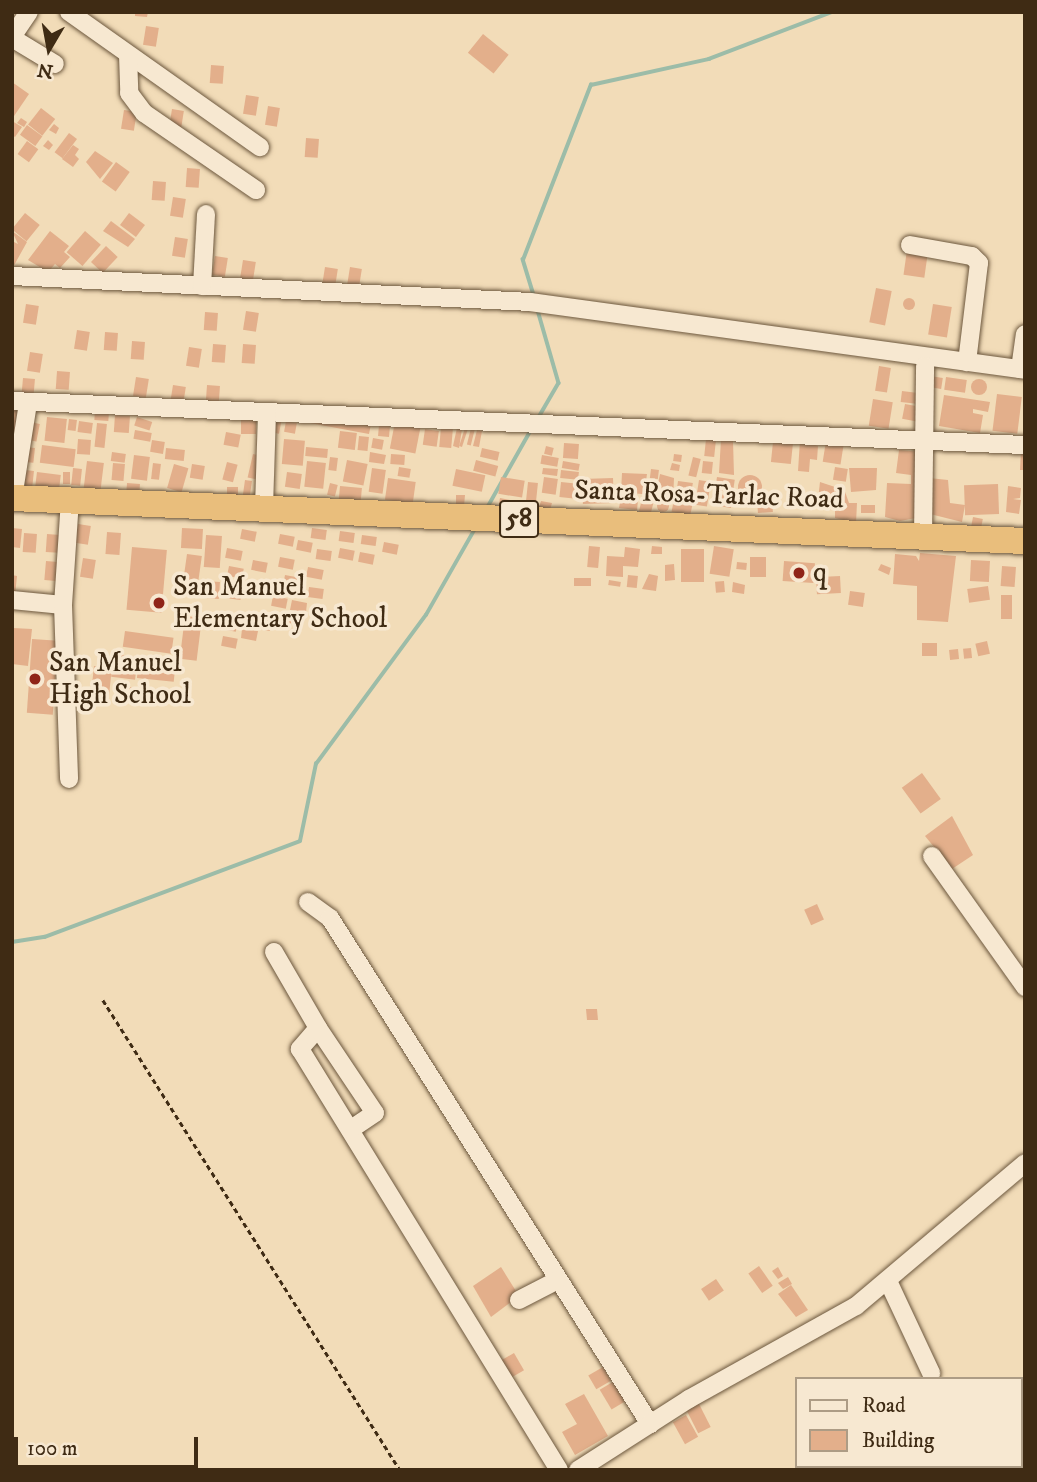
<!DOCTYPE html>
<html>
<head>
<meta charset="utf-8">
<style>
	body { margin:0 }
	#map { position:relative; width:1037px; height:1482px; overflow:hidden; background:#f2dcb8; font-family:"IM FELL DW Pica",serif }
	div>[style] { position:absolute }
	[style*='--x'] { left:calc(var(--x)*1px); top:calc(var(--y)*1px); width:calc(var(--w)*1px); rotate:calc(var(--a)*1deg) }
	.stream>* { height:3.5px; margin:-1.75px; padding:0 1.75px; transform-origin:1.75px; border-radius:1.75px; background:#9cbca8 }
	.building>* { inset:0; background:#e3af8b; transform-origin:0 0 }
	.round { border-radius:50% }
	.path>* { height:2.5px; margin-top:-1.25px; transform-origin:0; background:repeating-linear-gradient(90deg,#3f2b14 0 5px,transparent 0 8.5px) }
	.roads { filter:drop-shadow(0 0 2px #6c573d) drop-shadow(0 0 2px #6c573d) }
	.minor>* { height:18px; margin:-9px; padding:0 9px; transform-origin:9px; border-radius:9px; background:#f7e8d1 }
	.highway>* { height:26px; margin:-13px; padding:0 13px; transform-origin:13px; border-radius:13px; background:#e9be7c }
	.dots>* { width:19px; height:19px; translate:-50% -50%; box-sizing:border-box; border:4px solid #f7e8d1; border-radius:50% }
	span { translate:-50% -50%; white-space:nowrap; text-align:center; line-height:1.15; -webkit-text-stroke:7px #f7e8d1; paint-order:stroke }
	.shield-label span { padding:2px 5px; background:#f7e8d1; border:2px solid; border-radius:5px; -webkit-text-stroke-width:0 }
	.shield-label { font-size:26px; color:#3f2b14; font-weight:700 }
	.street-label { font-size:28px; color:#3f2b14 }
	.poi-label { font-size:28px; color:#3f2b14 }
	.left { translate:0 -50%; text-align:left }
	.frame { position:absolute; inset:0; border:14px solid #3f2b14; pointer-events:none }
	.legend { position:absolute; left:795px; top:1377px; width:228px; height:91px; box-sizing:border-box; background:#f7e8d1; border:2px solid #ad9c85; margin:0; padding:9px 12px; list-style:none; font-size:21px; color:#3f2b14 }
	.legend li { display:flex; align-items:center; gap:14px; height:35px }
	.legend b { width:35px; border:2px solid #ad9c85 }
	.north { position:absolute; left:14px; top:14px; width:70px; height:70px; -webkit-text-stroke:5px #f7e8d1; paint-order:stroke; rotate:190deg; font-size:19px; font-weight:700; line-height:28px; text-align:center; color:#3f2b14 }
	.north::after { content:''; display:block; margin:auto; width:24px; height:32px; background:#3f2b14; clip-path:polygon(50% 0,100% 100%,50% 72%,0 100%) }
	.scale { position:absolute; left:14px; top:1437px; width:184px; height:32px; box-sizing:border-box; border:4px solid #3f2b14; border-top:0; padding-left:9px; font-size:21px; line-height:24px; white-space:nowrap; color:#3f2b14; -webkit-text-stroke:5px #f7e8d1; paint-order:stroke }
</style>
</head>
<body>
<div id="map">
	<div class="stream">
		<i style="--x:534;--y:297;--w:39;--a:-107"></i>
		<i style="--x:523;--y:260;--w:188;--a:-68.8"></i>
		<i style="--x:591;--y:85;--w:121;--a:-12.4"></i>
		<i style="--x:709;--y:59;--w:132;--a:-20.9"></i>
		<i style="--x:537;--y:307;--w:79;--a:73.9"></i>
		<i style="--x:559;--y:383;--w:39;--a:120"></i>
		<i style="--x:487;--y:508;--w:90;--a:-60.6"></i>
		<i style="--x:12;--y:942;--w:33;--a:-9"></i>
		<i style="--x:45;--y:937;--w:272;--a:-20.6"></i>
		<i style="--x:300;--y:841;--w:79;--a:-78.3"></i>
		<i style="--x:316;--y:764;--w:185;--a:-53.6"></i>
		<i style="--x:426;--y:615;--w:101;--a:-60.4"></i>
	</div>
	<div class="building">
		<i style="clip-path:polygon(135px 12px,148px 12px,147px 17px,135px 16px)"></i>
		<i style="left:146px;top:26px;width:13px;height:19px;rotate:9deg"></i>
		<i style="left:483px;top:34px;width:33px;height:24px;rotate:39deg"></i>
		<i style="left:211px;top:65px;width:13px;height:18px;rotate:4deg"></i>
		<i style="clip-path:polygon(12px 82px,29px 94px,12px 119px)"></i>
		<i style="left:246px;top:95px;width:13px;height:19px;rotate:9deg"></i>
		<i style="left:268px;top:106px;width:12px;height:19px;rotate:9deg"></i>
		<i style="left:41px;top:108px;width:18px;height:21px;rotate:38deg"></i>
		<i style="left:172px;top:109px;width:12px;height:19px;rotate:9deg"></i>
		<i style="left:124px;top:110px;width:13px;height:19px;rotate:9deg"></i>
		<i style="clip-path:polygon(21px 118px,27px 122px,24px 127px,17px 123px)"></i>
		<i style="clip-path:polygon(12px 121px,22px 127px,15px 137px,12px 135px)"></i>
		<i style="clip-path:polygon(54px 124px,59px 128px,56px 134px,49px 130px)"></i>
		<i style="left:27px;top:125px;width:19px;height:12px;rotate:36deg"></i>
		<i style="left:69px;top:133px;width:10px;height:24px;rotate:37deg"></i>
		<i style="left:306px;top:138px;width:13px;height:19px;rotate:4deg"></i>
		<i style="clip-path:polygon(48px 140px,53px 145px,49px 150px,43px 146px)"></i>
		<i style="left:27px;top:141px;width:14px;height:16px;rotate:36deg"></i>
		<i style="clip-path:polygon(73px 145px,79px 149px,75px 155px,79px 159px,73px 167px,62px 159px)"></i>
		<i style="clip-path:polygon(95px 151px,113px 163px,100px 179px,86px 162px)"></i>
		<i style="left:116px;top:162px;width:17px;height:24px;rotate:36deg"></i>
		<i style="left:187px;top:168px;width:13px;height:19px;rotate:4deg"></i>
		<i style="left:153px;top:181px;width:13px;height:19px;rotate:4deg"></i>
		<i style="left:173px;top:197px;width:13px;height:19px;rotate:9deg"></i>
		<i style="left:25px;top:213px;width:19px;height:21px;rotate:39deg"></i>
		<i style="left:129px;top:213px;width:20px;height:15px;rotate:37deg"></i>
		<i style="clip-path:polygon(111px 221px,135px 239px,128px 247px,103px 231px)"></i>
		<i style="clip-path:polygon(12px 231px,27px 242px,12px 269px,12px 241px,18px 244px)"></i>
		<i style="clip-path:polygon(50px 231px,69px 246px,64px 252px,70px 257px,60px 268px,55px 264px,48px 272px,28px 260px)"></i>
		<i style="left:85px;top:231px;width:21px;height:28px;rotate:41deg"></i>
		<i style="left:175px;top:237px;width:13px;height:19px;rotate:9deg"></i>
		<i style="left:106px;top:246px;width:16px;height:22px;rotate:43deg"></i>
		<i style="left:907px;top:250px;width:21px;height:25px;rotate:8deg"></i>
		<i style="left:215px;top:256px;width:13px;height:19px;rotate:9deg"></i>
		<i style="left:243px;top:260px;width:13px;height:19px;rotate:9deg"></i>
		<i style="left:325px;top:267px;width:13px;height:19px;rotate:9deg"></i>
		<i style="left:350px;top:267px;width:12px;height:19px;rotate:9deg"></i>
		<i style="left:876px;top:288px;width:16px;height:35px;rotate:11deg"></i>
		<i class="round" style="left:903px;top:298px;width:12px;height:12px"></i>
		<i style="left:26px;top:304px;width:13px;height:19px;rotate:9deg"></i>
		<i style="left:933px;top:304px;width:19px;height:31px;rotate:9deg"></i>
		<i style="left:246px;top:311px;width:13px;height:19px;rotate:9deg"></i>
		<i style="left:205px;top:312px;width:13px;height:18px;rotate:4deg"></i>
		<i style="left:77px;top:330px;width:13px;height:19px;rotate:9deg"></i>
		<i style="left:105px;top:332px;width:13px;height:18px;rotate:4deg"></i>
		<i style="left:132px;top:341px;width:13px;height:18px;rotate:4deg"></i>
		<i style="left:213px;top:344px;width:13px;height:18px;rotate:4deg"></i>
		<i style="left:243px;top:344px;width:13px;height:19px;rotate:4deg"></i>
		<i style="left:189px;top:347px;width:13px;height:19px;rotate:9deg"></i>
		<i style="left:30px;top:352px;width:13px;height:19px;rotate:9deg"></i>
		<i style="left:879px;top:366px;width:12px;height:25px;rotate:9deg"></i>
		<i style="left:57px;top:371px;width:13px;height:18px;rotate:4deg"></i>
		<i style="left:930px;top:376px;width:13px;height:11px;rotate:9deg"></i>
		<i style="left:136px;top:377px;width:13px;height:19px;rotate:9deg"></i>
		<i style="left:946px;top:377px;width:21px;height:13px;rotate:8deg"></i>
		<i style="left:23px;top:378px;width:12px;height:19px;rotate:5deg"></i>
		<i class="round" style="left:971px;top:379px;width:16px;height:16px"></i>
		<i style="left:173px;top:385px;width:13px;height:19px;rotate:9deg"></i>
		<i style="left:207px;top:385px;width:13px;height:19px;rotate:4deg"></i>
		<i style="left:902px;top:391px;width:16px;height:11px;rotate:7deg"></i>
		<i style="left:997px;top:394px;width:25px;height:37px;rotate:7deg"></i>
		<i style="clip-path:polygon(944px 395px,990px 402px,988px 412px,973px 409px,973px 413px,983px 415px,980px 433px,939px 426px)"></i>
		<i style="left:873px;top:399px;width:20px;height:27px;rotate:9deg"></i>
		<i style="clip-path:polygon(12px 404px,18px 404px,14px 439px,12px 438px)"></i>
		<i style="left:905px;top:404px;width:15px;height:15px;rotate:11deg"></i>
		<i style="left:95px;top:411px;width:14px;height:9px;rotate:4deg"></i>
		<i style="left:115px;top:415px;width:15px;height:17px;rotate:4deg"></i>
		<i style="left:47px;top:417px;width:20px;height:24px;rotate:6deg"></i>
		<i style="left:137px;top:417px;width:16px;height:9px;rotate:18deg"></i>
		<i style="left:272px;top:417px;width:10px;height:15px;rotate:11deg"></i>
		<i style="clip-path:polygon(313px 417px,371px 424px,369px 434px,310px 423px)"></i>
		<i style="left:69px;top:419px;width:8px;height:11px;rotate:7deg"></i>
		<i style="left:241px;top:419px;width:15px;height:15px"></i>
		<i style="left:79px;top:421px;width:14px;height:11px;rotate:8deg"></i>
		<i style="left:286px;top:421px;width:11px;height:11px;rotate:10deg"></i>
		<i style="left:30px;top:422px;width:10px;height:18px;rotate:11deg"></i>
		<i style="left:395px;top:422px;width:26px;height:27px;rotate:11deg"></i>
		<i style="left:97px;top:423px;width:10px;height:24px;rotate:6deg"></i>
		<i style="left:379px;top:425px;width:11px;height:11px;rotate:5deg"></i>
		<i style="left:441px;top:427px;width:12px;height:20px;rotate:5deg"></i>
		<i style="clip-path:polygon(457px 428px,462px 429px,459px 448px,453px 446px)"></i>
		<i style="left:465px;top:428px;width:3px;height:19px;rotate:18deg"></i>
		<i style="left:471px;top:428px;width:4px;height:17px;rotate:14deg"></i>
		<i style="left:425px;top:429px;width:14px;height:16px;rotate:8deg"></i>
		<i style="left:135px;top:430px;width:17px;height:9px;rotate:10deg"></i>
		<i style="clip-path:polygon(477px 430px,482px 431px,479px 447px,473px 446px)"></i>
		<i style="left:340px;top:431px;width:17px;height:17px;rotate:7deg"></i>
		<i style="left:226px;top:432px;width:15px;height:13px;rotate:11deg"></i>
		<i style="left:359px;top:436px;width:10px;height:14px;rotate:6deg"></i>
		<i style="left:373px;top:438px;width:11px;height:10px;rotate:10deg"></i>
		<i style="left:78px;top:439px;width:13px;height:15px;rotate:4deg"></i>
		<i style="left:284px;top:439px;width:21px;height:25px;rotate:5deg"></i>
		<i style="left:706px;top:439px;width:10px;height:17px;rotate:6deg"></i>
		<i style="left:152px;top:440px;width:13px;height:12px;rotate:9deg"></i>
		<i style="clip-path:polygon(721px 440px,733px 441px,734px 475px,719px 473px)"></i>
		<i style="clip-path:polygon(800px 440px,818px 446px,817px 460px,810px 459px,809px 472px,798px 471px)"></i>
		<i style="left:826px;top:441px;width:18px;height:21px;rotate:9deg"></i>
		<i style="left:773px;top:442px;width:20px;height:20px;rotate:6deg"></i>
		<i style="left:564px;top:443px;width:15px;height:15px;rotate:4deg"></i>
		<i style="left:42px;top:445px;width:34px;height:18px;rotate:7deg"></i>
		<i style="left:546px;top:446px;width:8px;height:8px;rotate:14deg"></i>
		<i style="left:26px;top:447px;width:9px;height:15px;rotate:6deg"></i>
		<i style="left:306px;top:447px;width:22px;height:9px;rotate:5deg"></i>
		<i style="left:166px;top:448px;width:19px;height:11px;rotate:6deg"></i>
		<i style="left:482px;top:448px;width:18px;height:9px;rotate:13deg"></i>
		<i style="clip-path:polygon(899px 450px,922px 452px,916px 518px,900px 521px,885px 517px,887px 483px,911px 484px,911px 475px,896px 473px)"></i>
		<i style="clip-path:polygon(1021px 450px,1025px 451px,1025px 470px,1020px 470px)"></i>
		<i style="left:112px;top:452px;width:14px;height:9px;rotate:8deg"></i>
		<i style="clip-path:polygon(370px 452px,386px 455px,384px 464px,369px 462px)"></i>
		<i style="left:253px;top:454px;width:9px;height:24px;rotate:13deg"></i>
		<i style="left:391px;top:454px;width:14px;height:10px;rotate:4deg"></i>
		<i style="left:674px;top:454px;width:8px;height:7px;rotate:7deg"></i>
		<i style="left:134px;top:455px;width:16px;height:24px;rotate:7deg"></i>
		<i style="left:542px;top:455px;width:17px;height:9px;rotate:10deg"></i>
		<i style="left:330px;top:457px;width:8px;height:13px;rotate:7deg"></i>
		<i style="left:693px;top:457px;width:8px;height:19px;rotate:14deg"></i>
		<i style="left:347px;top:460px;width:21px;height:22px;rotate:11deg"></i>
		<i style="left:476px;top:460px;width:23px;height:11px;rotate:15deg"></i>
		<i style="left:87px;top:461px;width:17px;height:27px;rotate:7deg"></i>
		<i style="left:307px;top:461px;width:19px;height:26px;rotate:6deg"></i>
		<i style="left:563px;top:461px;width:17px;height:7px;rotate:10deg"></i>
		<i style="left:703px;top:461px;width:10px;height:12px;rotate:6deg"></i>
		<i style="left:227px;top:462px;width:11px;height:18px;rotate:15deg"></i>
		<i style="left:113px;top:463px;width:12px;height:17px;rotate:5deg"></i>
		<i style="left:153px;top:463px;width:8px;height:16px;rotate:7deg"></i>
		<i style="clip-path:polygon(672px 463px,680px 465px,679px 471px,670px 470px)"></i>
		<i style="left:174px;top:464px;width:15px;height:25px;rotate:16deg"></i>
		<i style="left:192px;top:464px;width:13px;height:14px;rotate:9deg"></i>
		<i style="left:399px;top:467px;width:12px;height:9px;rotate:9deg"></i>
		<i style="left:835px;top:467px;width:13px;height:13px;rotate:9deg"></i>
		<i style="left:73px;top:468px;width:9px;height:17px;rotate:6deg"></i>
		<i style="left:372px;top:468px;width:14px;height:24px;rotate:8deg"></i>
		<i style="clip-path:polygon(543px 468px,558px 469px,557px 476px,542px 474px)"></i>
		<i style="clip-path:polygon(849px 468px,877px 468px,876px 490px,851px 492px)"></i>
		<i style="left:456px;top:469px;width:30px;height:17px;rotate:12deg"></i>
		<i style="left:651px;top:469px;width:8px;height:9px;rotate:7deg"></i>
		<i style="left:25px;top:470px;width:9px;height:17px;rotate:6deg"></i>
		<i style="left:561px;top:470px;width:18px;height:8px;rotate:6deg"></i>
		<i style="left:37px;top:472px;width:24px;height:16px;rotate:7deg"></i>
		<i style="left:63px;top:472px;width:7px;height:12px"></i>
		<i style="left:287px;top:472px;width:15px;height:15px;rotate:8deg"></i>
		<i style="clip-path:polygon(622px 473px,647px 474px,646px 481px,655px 483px,652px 495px,621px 492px)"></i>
		<i style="clip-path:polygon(660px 474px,674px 478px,673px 501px,655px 499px)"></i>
		<i class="round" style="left:738px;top:475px;width:24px;height:24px"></i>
		<i style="left:501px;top:477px;width:24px;height:17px;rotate:9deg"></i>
		<i style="left:544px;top:477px;width:14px;height:16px;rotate:8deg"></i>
		<i style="left:717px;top:477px;width:18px;height:13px;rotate:9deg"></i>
		<i style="left:388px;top:478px;width:28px;height:22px;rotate:8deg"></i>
		<i style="left:613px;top:478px;width:25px;height:31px;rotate:88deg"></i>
		<i style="clip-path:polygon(929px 478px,948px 480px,950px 503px,965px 505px,962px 522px,930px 514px)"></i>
		<i style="left:245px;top:480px;width:7px;height:15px;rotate:8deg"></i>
		<i style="left:699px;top:480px;width:12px;height:25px;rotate:9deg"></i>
		<i style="left:678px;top:481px;width:15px;height:9px;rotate:8deg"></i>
		<i style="left:528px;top:482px;width:10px;height:22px;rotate:6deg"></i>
		<i style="left:561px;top:482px;width:19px;height:15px;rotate:6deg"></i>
		<i style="clip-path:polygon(820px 482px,835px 487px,831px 510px,817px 508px)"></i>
		<i style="left:127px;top:483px;width:13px;height:9px;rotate:4deg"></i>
		<i style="left:330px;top:483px;width:8px;height:12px;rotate:14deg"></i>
		<i style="left:998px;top:484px;width:30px;height:34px;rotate:88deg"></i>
		<i style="left:340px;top:486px;width:22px;height:13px;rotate:5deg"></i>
		<i style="clip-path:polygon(835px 486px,843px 486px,849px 503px,857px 503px,856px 523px,835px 518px)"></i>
		<i style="clip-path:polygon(1008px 486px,1021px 488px,1020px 498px,1013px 499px,1021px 500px,1019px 514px,1006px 512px)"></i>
		<i style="left:238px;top:487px;width:8px;height:11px;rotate:90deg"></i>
		<i style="left:675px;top:492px;width:16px;height:6px;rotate:11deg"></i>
		<i style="left:713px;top:493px;width:20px;height:12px;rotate:9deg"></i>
		<i style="clip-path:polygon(456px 495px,465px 495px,464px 506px,456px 505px)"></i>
		<i style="clip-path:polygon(621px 497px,638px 500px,637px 510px,619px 508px)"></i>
		<i style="left:500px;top:498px;width:10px;height:6px;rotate:11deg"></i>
		<i style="left:642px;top:499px;width:12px;height:13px;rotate:14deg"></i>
		<i style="left:772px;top:499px;width:13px;height:15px;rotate:86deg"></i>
		<i class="round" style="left:657px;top:500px;width:12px;height:12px"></i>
		<i style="left:674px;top:500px;width:19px;height:12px;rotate:12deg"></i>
		<i style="clip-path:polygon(541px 501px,552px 503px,550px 510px,539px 507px)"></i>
		<i style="left:861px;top:505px;width:14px;height:8px"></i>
		<i style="left:973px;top:517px;width:10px;height:11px;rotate:11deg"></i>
		<i style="left:78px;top:524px;width:13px;height:19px;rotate:9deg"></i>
		<i style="clip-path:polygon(12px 528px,22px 529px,20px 548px,12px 547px)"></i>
		<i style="left:182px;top:528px;width:21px;height:20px;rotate:3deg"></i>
		<i style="left:312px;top:528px;width:15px;height:10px;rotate:8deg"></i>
		<i style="left:242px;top:529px;width:15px;height:10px;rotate:11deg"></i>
		<i style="left:340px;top:531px;width:15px;height:10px;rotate:8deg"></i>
		<i style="left:107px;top:532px;width:14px;height:22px;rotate:4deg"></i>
		<i style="left:24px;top:533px;width:13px;height:19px;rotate:4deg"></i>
		<i style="left:47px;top:534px;width:13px;height:18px;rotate:4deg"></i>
		<i style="left:280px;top:534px;width:15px;height:10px;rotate:11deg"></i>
		<i style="left:206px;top:535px;width:16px;height:32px;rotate:4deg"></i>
		<i style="left:362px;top:535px;width:15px;height:9px;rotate:8deg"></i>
		<i style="left:298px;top:540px;width:15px;height:10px;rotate:11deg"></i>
		<i style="left:384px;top:542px;width:15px;height:10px;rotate:11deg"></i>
		<i style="left:589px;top:546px;width:11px;height:21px;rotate:5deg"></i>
		<i style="clip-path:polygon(652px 546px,662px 547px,662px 554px,651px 554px)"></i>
		<i style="left:714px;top:546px;width:20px;height:28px;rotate:9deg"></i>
		<i style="left:132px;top:547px;width:35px;height:63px;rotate:5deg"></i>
		<i style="clip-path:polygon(625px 547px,640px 549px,638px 567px,623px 566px,623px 577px,606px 576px,607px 556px,624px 557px)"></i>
		<i style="left:227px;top:548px;width:16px;height:10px;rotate:11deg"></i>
		<i style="left:340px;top:548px;width:15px;height:10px;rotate:11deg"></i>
		<i style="left:317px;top:549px;width:15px;height:10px;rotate:8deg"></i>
		<i style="left:681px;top:549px;width:23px;height:33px"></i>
		<i style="left:360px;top:552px;width:15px;height:10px;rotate:11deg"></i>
		<i style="clip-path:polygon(920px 553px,956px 556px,948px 622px,917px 620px,917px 586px,893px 584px,895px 554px,916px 556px,919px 561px)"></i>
		<i style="left:187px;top:554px;width:15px;height:30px;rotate:8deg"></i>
		<i style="left:280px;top:557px;width:15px;height:10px;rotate:11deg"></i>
		<i style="left:750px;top:557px;width:16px;height:20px"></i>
		<i style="left:83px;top:558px;width:13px;height:19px;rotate:9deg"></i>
		<i style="left:253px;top:560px;width:15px;height:10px;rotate:11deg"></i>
		<i style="left:971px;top:560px;width:19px;height:21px;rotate:3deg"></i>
		<i style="left:46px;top:561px;width:12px;height:19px;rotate:5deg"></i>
		<i style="left:784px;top:561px;width:31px;height:20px;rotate:4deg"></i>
		<i style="left:737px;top:562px;width:10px;height:7px;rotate:6deg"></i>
		<i style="clip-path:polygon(674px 564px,675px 580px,665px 581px,665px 565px)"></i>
		<i style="clip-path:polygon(881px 564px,891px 568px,889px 575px,878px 570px)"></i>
		<i style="left:229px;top:566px;width:15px;height:10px;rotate:11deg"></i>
		<i style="left:1002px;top:566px;width:14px;height:20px;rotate:4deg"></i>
		<i style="left:308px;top:567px;width:16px;height:10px;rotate:11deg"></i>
		<i style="clip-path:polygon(649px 574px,658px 576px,656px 591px,642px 589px)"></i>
		<i style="clip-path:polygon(12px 575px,17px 576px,15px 595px,12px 594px)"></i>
		<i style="left:285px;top:575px;width:15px;height:10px;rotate:11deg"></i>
		<i style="left:628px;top:575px;width:10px;height:12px;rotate:6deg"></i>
		<i style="left:840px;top:576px;width:17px;height:24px;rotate:87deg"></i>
		<i style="left:574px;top:578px;width:17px;height:8px"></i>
		<i style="left:609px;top:580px;width:12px;height:5px;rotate:9deg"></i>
		<i style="left:205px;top:581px;width:15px;height:17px;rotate:4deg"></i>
		<i style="left:724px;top:581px;width:11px;height:9px;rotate:85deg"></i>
		<i style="clip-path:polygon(733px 582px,745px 585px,744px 594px,732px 592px)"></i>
		<i style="left:988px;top:586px;width:14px;height:21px;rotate:82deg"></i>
		<i style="left:309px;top:587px;width:15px;height:10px;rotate:8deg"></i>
		<i style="left:227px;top:588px;width:15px;height:10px;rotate:8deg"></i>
		<i style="left:850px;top:591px;width:15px;height:14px;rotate:8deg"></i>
		<i style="left:1012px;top:595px;width:24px;height:11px;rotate:90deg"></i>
		<i style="left:273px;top:596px;width:15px;height:10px;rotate:11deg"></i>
		<i style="clip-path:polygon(292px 600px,307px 603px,306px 612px,290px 610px)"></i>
		<i style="left:185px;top:616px;width:17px;height:43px;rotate:7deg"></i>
		<i style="clip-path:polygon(262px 616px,271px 621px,270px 631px,254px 628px,256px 618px)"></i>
		<i style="left:277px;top:616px;width:15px;height:10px;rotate:11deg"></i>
		<i style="left:222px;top:619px;width:16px;height:10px;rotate:11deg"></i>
		<i style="clip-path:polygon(13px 628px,32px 629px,28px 666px,12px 664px)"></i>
		<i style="clip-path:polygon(242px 629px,258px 631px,256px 641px,241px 638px)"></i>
		<i style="left:125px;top:631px;width:49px;height:16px;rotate:8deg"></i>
		<i style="left:223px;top:636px;width:15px;height:10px;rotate:11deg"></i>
		<i style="left:32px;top:639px;width:26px;height:74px;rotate:4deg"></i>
		<i style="left:987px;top:641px;width:13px;height:12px;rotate:77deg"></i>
		<i style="left:922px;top:643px;width:15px;height:13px"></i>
		<i style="left:971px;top:648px;width:10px;height:8px;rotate:84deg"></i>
		<i style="left:958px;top:649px;width:10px;height:9px;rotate:84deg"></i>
		<i style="left:114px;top:654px;width:24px;height:23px;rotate:7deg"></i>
		<i style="left:139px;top:658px;width:37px;height:20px;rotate:6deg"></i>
		<i style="left:94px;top:666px;width:18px;height:34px;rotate:6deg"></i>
		<i style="left:121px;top:685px;width:25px;height:15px;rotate:12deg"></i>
		<i style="left:146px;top:691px;width:21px;height:12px;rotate:8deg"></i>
		<i style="left:922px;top:773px;width:32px;height:25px;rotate:54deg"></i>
		<i style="clip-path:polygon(952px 816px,973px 855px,952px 869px,925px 836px)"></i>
		<i style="left:817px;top:904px;width:17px;height:14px;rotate:66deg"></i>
		<i style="clip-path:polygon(586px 1009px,597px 1009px,598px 1020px,587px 1020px)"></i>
		<i style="left:759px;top:1266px;width:24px;height:13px;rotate:55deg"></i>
		<i style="clip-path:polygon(501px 1267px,519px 1296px,491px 1317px,473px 1286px)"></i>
		<i style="clip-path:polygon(778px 1267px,783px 1276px,778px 1279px,772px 1271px)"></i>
		<i style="clip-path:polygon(788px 1277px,792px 1284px,783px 1289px,778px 1283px)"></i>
		<i style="left:716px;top:1279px;width:14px;height:18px;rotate:56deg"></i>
		<i style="clip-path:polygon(791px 1285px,808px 1310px,796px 1317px,778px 1294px)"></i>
		<i style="left:514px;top:1353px;width:20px;height:22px;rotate:60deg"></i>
		<i style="left:603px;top:1367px;width:16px;height:17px;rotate:60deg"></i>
		<i style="left:616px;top:1380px;width:23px;height:19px;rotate:59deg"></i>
		<i style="clip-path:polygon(584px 1394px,608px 1436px,575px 1455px,562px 1432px,577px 1424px,565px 1404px)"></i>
		<i style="left:698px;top:1402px;width:28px;height:14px;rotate:63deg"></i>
		<i style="left:686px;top:1415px;width:25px;height:15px;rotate:61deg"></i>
	</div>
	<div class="path">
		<i style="--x:103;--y:1000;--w:556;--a:57.71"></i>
	</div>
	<div class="roads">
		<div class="minor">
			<i style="--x:69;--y:12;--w:234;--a:35.3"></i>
			<i style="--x:12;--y:37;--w:30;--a:-56"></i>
			<i style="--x:12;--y:38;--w:50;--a:31.2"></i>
			<i style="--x:128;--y:55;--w:38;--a:88"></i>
			<i style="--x:129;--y:93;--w:25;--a:53"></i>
			<i style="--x:144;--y:113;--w:136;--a:34.5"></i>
			<i style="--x:910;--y:245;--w:63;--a:10.1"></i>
			<i style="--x:972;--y:256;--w:10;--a:45"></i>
			<i style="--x:979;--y:263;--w:100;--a:96.9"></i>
			<i style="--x:12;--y:276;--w:519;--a:2.87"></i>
			<i style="--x:530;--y:302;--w:500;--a:7.8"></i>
			<i style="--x:202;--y:286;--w:72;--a:-86.8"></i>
			<i style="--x:1020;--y:369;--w:35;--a:-82"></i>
			<i style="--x:12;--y:401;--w:1014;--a:2.49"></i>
			<i style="--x:13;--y:498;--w:96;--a:-81"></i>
			<i style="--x:264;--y:508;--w:95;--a:-88.2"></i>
			<i style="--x:923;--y:536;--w:170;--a:-89.3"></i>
			<i style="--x:12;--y:600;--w:51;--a:5.6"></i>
			<i style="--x:63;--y:605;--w:105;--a:-86.2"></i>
			<i style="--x:63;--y:605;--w:174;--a:88"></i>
			<i style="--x:932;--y:856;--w:161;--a:54.6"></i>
			<i style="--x:308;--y:902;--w:27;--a:36"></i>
			<i style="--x:330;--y:918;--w:599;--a:57.69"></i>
			<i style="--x:274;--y:952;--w:88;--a:59.9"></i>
			<i style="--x:318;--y:1028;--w:28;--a:131"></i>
			<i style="--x:300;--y:1049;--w:494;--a:58.4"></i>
			<i style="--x:318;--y:1028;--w:102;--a:56.2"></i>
			<i style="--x:375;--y:1113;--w:30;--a:146"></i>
			<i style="--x:888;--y:1281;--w:102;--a:64.9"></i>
			<i style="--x:519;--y:1300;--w:42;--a:-27.2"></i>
			<i style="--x:578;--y:1470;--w:132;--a:-32.6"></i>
			<i style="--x:689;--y:1399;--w:191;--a:-29.1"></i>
			<i style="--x:856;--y:1306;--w:221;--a:-40.2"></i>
		</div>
		<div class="highway">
			<i style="--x:12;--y:498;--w:1014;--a:2.43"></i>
		</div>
	</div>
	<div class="dots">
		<i style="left:799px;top:573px;background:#8f2418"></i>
		<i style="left:159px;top:603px;background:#8f2418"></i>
		<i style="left:35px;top:679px;background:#8f2418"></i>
	</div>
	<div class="shield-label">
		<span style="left:519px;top:519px">58</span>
	</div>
	<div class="street-label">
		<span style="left:709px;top:495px;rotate:2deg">Santa Rosa-Tarlac Road</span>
	</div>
	<div class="poi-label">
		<span class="left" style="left:813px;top:573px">q</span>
		<span class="left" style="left:173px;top:603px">San Manuel<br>Elementary School</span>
		<span class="left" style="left:49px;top:679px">San Manuel<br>High School</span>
	</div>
	<div class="frame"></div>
	<ul class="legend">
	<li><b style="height:9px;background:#f7e8d1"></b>Road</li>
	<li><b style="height:19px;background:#e3af8b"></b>Building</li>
	</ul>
	<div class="north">N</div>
	<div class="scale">100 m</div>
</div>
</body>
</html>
